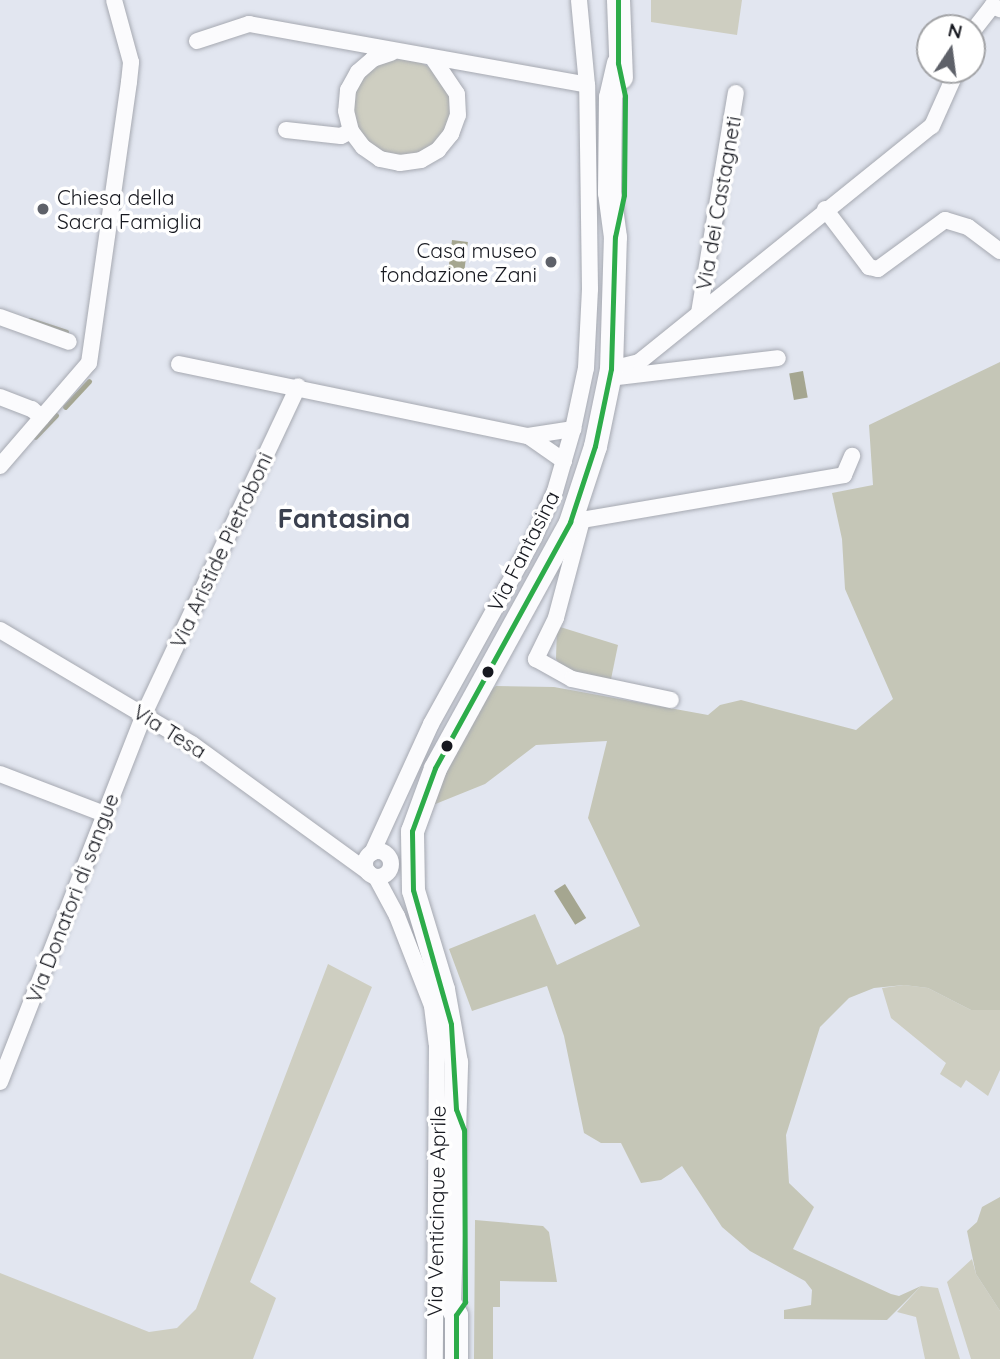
<!DOCTYPE html>
<html>
<head>
<meta charset="utf-8">
<style>
	body { margin:0 }
	#map { position:relative; width:1000px; height:1359px; overflow:hidden; background:#e2e6f0; font-family:Quicksand,sans-serif }
	div>[style] { position:absolute }
	[style*='--x'] { left:calc(var(--x)*1px); top:calc(var(--y)*1px); width:calc(var(--w)*1px); rotate:calc(var(--a)*1deg) }
	.green>* { inset:0; background:#cecec1 }
	.round { border-radius:50% }
	.forest>* { inset:0; background:#c5c6b7 }
	.water>* { inset:0; background:#a5a690; transform-origin:0 0 }
	.stream>* { height:4.5px; margin:-2.25px; padding:0 2.25px; transform-origin:2.25px; border-radius:2.25px; background:#a5a690 }
	.roads { filter:drop-shadow(0 0 2px #a6a9b1) drop-shadow(0 0 2px #a6a9b1) }
	.street>* { height:16px; margin:-8px; padding:0 8px; transform-origin:8px; border-radius:8px; background:#fbfbfd }
	.street>.ring { margin:-8px; padding:0; box-sizing:content-box; background:none; border:16px solid #fbfbfd; border-radius:50% }
	.secondary>* { height:23px; margin:-11.5px; padding:0 11.5px; transform-origin:11.5px; border-radius:11.5px; background:#fbfbfd }
	.bus-1>* { height:5px; margin:-2.5px; padding:0 2.5px; transform-origin:2.5px; border-radius:2.5px; background:#2dac4a }
	.dots>* { width:19px; height:19px; translate:-50% -50%; box-sizing:border-box; border:4px solid #fff; border-radius:50% }
	span { translate:-50% -50%; white-space:nowrap; text-align:center; line-height:1.15; -webkit-text-stroke:7px #fff; paint-order:stroke }
	.poi-label { font-size:21px; color:#171920 }
	.left { translate:0 -50%; text-align:left }
	.right { translate:-100% -50%; text-align:right }
	.street-label { font-size:21px; color:#171920 }
	.district-label { font-size:28px; color:#3a404f; font-weight:700 }
	.north { position:absolute; left:916px; top:14px; width:70px; height:70px; box-sizing:border-box; background:#fff; border:2px solid #a2a3a6; border-radius:50%; rotate:13deg; font-size:19px; font-weight:700; line-height:28px; text-align:center; color:#171920 }
	.north::after { content:''; display:block; margin:auto; width:24px; height:32px; background:#5e6169; clip-path:polygon(50% 0,100% 100%,50% 72%,0 100%) }
</style>
</head>
<body>
<div id="map">
	<div class="green">
		<i style="clip-path:polygon(651px 0,742px 0,737px 35px,651px 22px)"></i>
		<i class="round" style="left:353px;top:59px;width:98px;height:98px"></i>
		<i style="clip-path:polygon(328px 964px,372px 987px,250px 1282px,276px 1298px,253px 1359px,0 1359px,0 1273px,149px 1332px,177px 1328px,196px 1309px)"></i>
		<i style="clip-path:polygon(904px 985px,928px 988px,971px 1010px,1000px 1010px,1000px 1070px,988px 1096px,966px 1080px,961px 1088px,940px 1074px,946px 1063px,891px 1018px,882px 988px)"></i>
		<i style="clip-path:polygon(972px 1259px,976px 1274px,1000px 1311px,1000px 1359px,971px 1359px,947px 1282px)"></i>
		<i style="clip-path:polygon(921px 1286px,938px 1288px,960px 1359px,925px 1359px,916px 1317px,897px 1312px)"></i>
	</div>
	<div class="forest">
		<i style="clip-path:polygon(1000px 362px,1000px 1010px,971px 1010px,928px 988px,904px 985px,874px 988px,849px 998px,820px 1027px,786px 1135px,789px 1183px,814px 1207px,793px 1249px,891px 1294px,899px 1296px,921px 1286px,887px 1320px,784px 1319px,784px 1310px,811px 1305px,812px 1290px,805px 1281px,750px 1251px,722px 1227px,682px 1166px,661px 1180px,641px 1183px,621px 1143px,601px 1143px,584px 1133px,564px 1036px,547px 986px,472px 1011px,449px 949px,535px 914px,557px 965px,640px 926px,588px 818px,607px 741px,536px 745px,485px 784px,428px 807px,485px 695px,496px 686px,554px 687px,708px 715px,720px 705px,741px 700px,856px 730px,893px 699px,845px 589px,842px 539px,832px 493px,873px 485px,869px 425px)"></i>
		<i style="clip-path:polygon(557px 626px,618px 645px,610px 684px,562px 668px,556px 659px)"></i>
		<i style="clip-path:polygon(1000px 1197px,1000px 1311px,976px 1274px,967px 1231px,977px 1222px,982px 1207px)"></i>
		<i style="clip-path:polygon(475px 1220px,543px 1226px,549px 1232px,557px 1282px,500px 1281px,500px 1307px,493px 1307px,493px 1359px,474px 1359px)"></i>
	</div>
	<div class="water">
		<i style="left:452px;top:240px;width:16px;height:28px;rotate:7deg"></i>
		<i style="left:803px;top:371px;width:27px;height:14px;rotate:80deg"></i>
		<i style="left:565px;top:884px;width:40px;height:13px;rotate:58deg"></i>
	</div>
	<div class="stream">
		<i style="--x:30;--y:320;--w:38;--a:18"></i>
		<i style="--x:65;--y:407;--w:35;--a:-47"></i>
		<i style="--x:35;--y:437;--w:30;--a:-46"></i>
	</div>
	<div class="roads">
		<div class="street">
			<i style="--x:972;--y:32;--w:33;--a:-52"></i>
			<i style="--x:992;--y:6;--w:9;--a:21"></i>
			<i style="--x:197;--y:41;--w:55;--a:-18.1"></i>
			<i style="--x:249;--y:24;--w:343;--a:10.2"></i>
			<i style="--x:391;--y:53;--w:19;--a:162"></i>
			<i style="--x:373;--y:59;--w:20;--a:139"></i>
			<i style="--x:358;--y:72;--w:21;--a:119"></i>
			<i style="--x:348;--y:90;--w:21;--a:95"></i>
			<i style="--x:346;--y:111;--w:21;--a:76"></i>
			<i style="--x:351;--y:131;--w:20;--a:53"></i>
			<i style="--x:363;--y:147;--w:21;--a:35"></i>
			<i style="--x:380;--y:159;--w:20;--a:11"></i>
			<i style="--x:400;--y:163;--w:21;--a:-8"></i>
			<i style="--x:421;--y:160;--w:20;--a:-30"></i>
			<i style="--x:438;--y:150;--w:21;--a:-51"></i>
			<i style="--x:451;--y:134;--w:20;--a:-70"></i>
			<i style="--x:458;--y:115;--w:21;--a:-93"></i>
			<i style="--x:457;--y:94;--w:41;--a:-124.1"></i>
			<i style="--x:286;--y:130;--w:55;--a:6.2"></i>
			<i style="--x:341;--y:136;--w:11;--a:-27"></i>
			<i style="--x:825;--y:209;--w:73;--a:52.8"></i>
			<i style="--x:869;--y:267;--w:9;--a:13"></i>
			<i style="--x:878;--y:269;--w:83;--a:-36.2"></i>
			<i style="--x:945;--y:220;--w:24;--a:17"></i>
			<i style="--x:968;--y:227;--w:40;--a:37"></i>
			<i style="--x:699;--y:313;--w:223;--a:-80.5"></i>
			<i style="--x:0;--y:317;--w:73;--a:19.9"></i>
			<i style="--x:179;--y:364;--w:356;--a:11.7"></i>
			<i style="--x:528;--y:436;--w:46;--a:-8.8"></i>
			<i style="--x:611;--y:369;--w:29;--a:-14"></i>
			<i style="--x:639;--y:362;--w:376;--a:-38.9"></i>
			<i style="--x:932;--y:126;--w:61;--a:-65.9"></i>
			<i style="--x:609;--y:378;--w:170;--a:-6.7"></i>
			<i style="--x:0;--y:397;--w:34;--a:21"></i>
			<i style="--x:32;--y:409;--w:13;--a:42"></i>
			<i style="--x:528;--y:436;--w:44;--a:34.8"></i>
			<i style="--x:0;--y:466;--w:136;--a:-49.2"></i>
			<i style="--x:89;--y:363;--w:284;--a:-81.9"></i>
			<i style="--x:129;--y:82;--w:20;--a:-84"></i>
			<i style="--x:131;--y:62;--w:64;--a:-105.3"></i>
			<i style="--x:582;--y:520;--w:101;--a:104.9"></i>
			<i style="--x:556;--y:618;--w:46;--a:116"></i>
			<i style="--x:536;--y:659;--w:41;--a:29.1"></i>
			<i style="--x:572;--y:679;--w:101;--a:12"></i>
			<i style="--x:570;--y:522;--w:278;--a:-9.7"></i>
			<i style="--x:844;--y:475;--w:21;--a:-67"></i>
			<i style="--x:0;--y:630;--w:223;--a:30.7"></i>
			<i style="--x:192;--y:744;--w:218;--a:36"></i>
			<i style="--x:0;--y:774;--w:111;--a:21"></i>
			<i class="ring" style="left:365px;top:851px;width:10px;height:10px"></i>
			<i style="--x:372;--y:853;--w:142;--a:-65.4"></i>
			<i style="--x:431;--y:724;--w:213;--a:-61"></i>
			<i style="--x:534;--y:538;--w:51;--a:-65.9"></i>
			<i style="--x:555;--y:491;--w:65;--a:-73.8"></i>
			<i style="--x:573;--y:429;--w:62;--a:-78"></i>
			<i style="--x:586;--y:368;--w:79;--a:-87.1"></i>
			<i style="--x:590;--y:289;--w:204;--a:-90.8"></i>
			<i style="--x:587;--y:85;--w:85;--a:-95.4"></i>
			<i style="--x:376;--y:877;--w:44;--a:61.7"></i>
			<i style="--x:397;--y:916;--w:97;--a:68.7"></i>
			<i style="--x:432;--y:1006;--w:38;--a:83"></i>
			<i style="--x:437;--y:1044;--w:315;--a:90.4"></i>
			<i style="--x:0;--y:1082;--w:395;--a:-68.6"></i>
			<i style="--x:144;--y:714;--w:362;--a:-64.8"></i>
		</div>
		<div class="secondary">
			<i style="--x:618;--y:0;--w:77;--a:87.8"></i>
			<i style="--x:456;--y:1359;--w:44;--a:-90"></i>
			<i style="--x:456;--y:1315;--w:15;--a:-118"></i>
			<i style="--x:449;--y:1302;--w:240;--a:-88.3"></i>
			<i style="--x:456;--y:1062;--w:74;--a:-100.1"></i>
			<i style="--x:443;--y:989;--w:103;--a:-106.9"></i>
			<i style="--x:413;--y:890;--w:59;--a:-91"></i>
			<i style="--x:412;--y:831;--w:67;--a:-69.9"></i>
			<i style="--x:435;--y:768;--w:281;--a:-61.2"></i>
			<i style="--x:570;--y:522;--w:80;--a:-71.8"></i>
			<i style="--x:595;--y:446;--w:79;--a:-78.3"></i>
			<i style="--x:611;--y:369;--w:132;--a:-88.3"></i>
			<i style="--x:615;--y:237;--w:45;--a:-97.6"></i>
			<i style="--x:609;--y:192;--w:95;--a:-89.4"></i>
			<i style="--x:610;--y:97;--w:35;--a:-77"></i>
		</div>
	</div>
	<div class="bus-1">
		<i style="--x:456;--y:1359;--w:44;--a:-90"></i>
		<i style="--x:456;--y:1315;--w:16;--a:-55"></i>
		<i style="--x:465;--y:1302;--w:172;--a:-90.3"></i>
		<i style="--x:464;--y:1130;--w:22;--a:-111"></i>
		<i style="--x:456;--y:1109;--w:85;--a:-93.4"></i>
		<i style="--x:451;--y:1024;--w:139;--a:-105.8"></i>
		<i style="--x:413;--y:890;--w:59;--a:-91"></i>
		<i style="--x:412;--y:831;--w:67;--a:-69.9"></i>
		<i style="--x:435;--y:768;--w:281;--a:-61.2"></i>
		<i style="--x:570;--y:522;--w:80;--a:-71.8"></i>
		<i style="--x:595;--y:446;--w:79;--a:-78.3"></i>
		<i style="--x:611;--y:369;--w:132;--a:-88.3"></i>
		<i style="--x:615;--y:237;--w:43;--a:-77.9"></i>
		<i style="--x:624;--y:195;--w:99;--a:-89.4"></i>
		<i style="--x:625;--y:96;--w:34;--a:-102"></i>
		<i style="--x:618;--y:63;--w:63;--a:-90"></i>
	</div>
	<div class="dots">
		<i style="left:43px;top:209px;background:#5e6169"></i>
		<i style="left:551px;top:262px;background:#5e6169"></i>
		<i style="left:488px;top:672px;background:#171920"></i>
		<i style="left:447px;top:746px;background:#171920"></i>
	</div>
	<div class="poi-label">
		<span class="left" style="left:57px;top:209px">Chiesa della<br>Sacra Famiglia</span>
		<span class="right" style="left:537px;top:262px">Casa museo<br>fondazione Zani</span>
	</div>
	<div class="street-label">
		<span style="left:718px;top:203px;rotate:-80deg">Via dei Castagneti</span>
		<span style="left:221px;top:550px;rotate:-65deg">Via Aristide Pietroboni</span>
		<span style="left:523px;top:551px;rotate:-63deg">Via Fantasina</span>
		<span style="left:170px;top:731px;rotate:32deg">Via Tesa</span>
		<span style="left:72px;top:898px;rotate:-69deg">Via Donatori di sangue</span>
		<span style="left:436px;top:1211px;rotate:-89deg">Via Venticinque Aprile</span>
	</div>
	<div class="district-label">
		<span style="left:344px;top:518px">Fantasina</span>
	</div>
	<div class="north">N</div>
</div>
</body>
</html>
